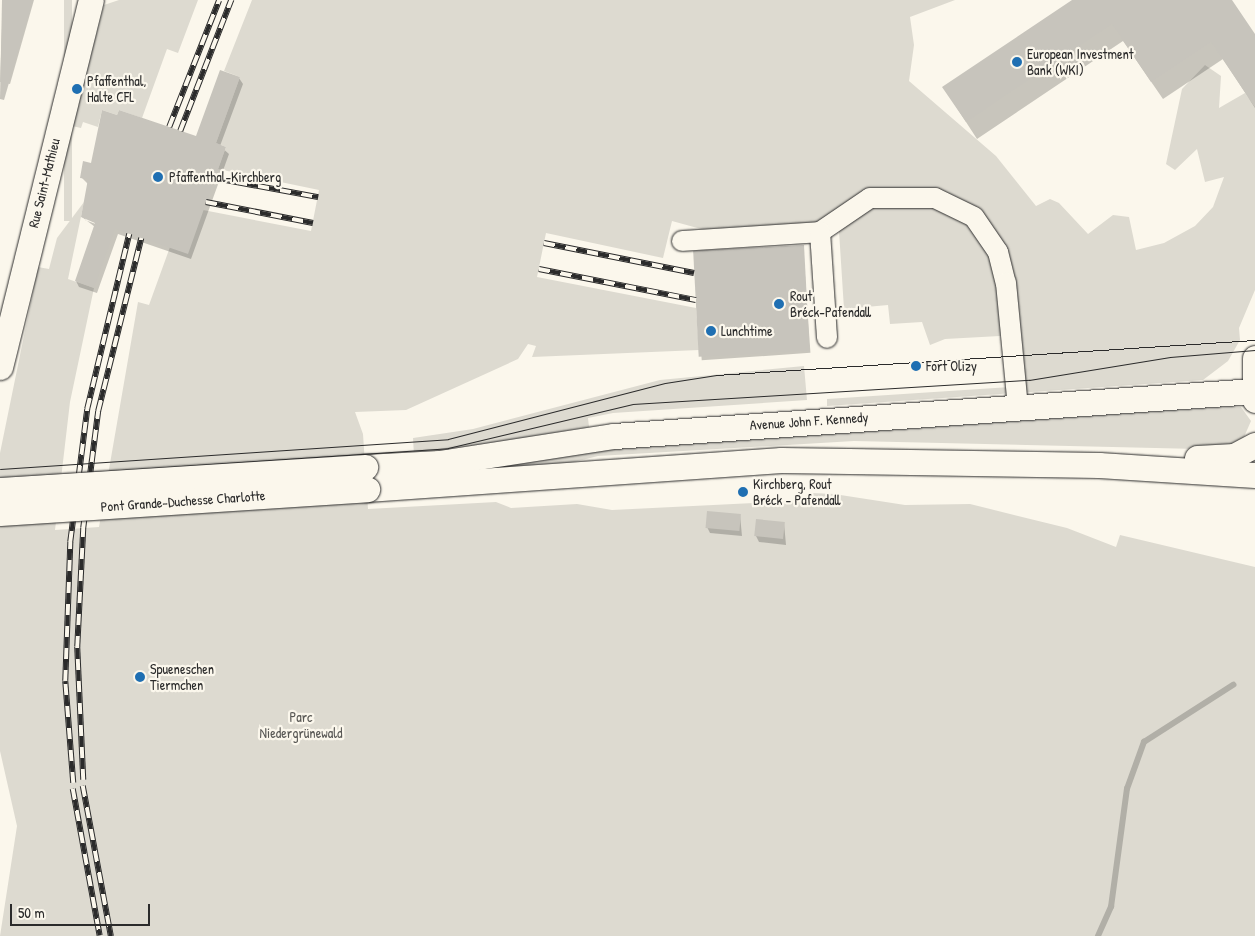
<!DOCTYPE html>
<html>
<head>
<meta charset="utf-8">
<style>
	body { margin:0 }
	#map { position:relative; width:1255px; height:936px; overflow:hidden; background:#fbf7ec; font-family:"Patrick Hand",sans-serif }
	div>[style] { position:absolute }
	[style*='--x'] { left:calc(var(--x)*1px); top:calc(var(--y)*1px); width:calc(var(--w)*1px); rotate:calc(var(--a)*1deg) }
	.green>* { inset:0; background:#dddad0; transform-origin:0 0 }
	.shadow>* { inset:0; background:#0003; transform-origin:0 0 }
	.stream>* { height:5.5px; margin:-2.75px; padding:0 2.75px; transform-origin:2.75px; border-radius:2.75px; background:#b1afa7 }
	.building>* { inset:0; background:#c7c4bc; transform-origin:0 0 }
	.roads { filter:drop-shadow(0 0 1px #2b2b2b) drop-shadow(0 0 1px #2b2b2b) }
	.minor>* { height:20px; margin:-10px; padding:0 10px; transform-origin:10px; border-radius:10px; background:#fbf7ec }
	.major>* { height:25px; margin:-12.5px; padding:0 12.5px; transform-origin:12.5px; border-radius:12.5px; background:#fbf7ec }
	.tram>* { height:1px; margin:-0.5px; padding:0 0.5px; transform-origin:0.5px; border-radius:0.5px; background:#2b2b2b }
	.rail>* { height:5.5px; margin-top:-2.75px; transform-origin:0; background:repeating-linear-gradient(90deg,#fbf7ec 0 11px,#2b2b2b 0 22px); box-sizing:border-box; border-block:1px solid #2b2b2b }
	.bridges { filter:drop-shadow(0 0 1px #2b2b2b) drop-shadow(0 0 1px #2b2b2b) }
	.major-bridge>* { height:25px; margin:-12.5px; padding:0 12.5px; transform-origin:12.5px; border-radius:12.5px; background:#fbf7ec }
	.dots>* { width:14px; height:14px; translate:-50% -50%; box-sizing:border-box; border:2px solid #fbf7ec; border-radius:50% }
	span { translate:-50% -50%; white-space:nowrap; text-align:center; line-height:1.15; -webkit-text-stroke:4.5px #fbf7ec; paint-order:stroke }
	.poi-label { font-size:14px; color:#2b2b2b }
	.left { translate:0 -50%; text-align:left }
	.street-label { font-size:14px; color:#2b2b2b }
	.park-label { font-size:14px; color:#585754 }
	.scale { position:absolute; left:10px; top:904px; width:140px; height:22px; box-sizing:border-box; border:2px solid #2b2b2b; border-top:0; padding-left:6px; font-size:15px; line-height:18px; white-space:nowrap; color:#2b2b2b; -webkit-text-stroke:4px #fbf7ec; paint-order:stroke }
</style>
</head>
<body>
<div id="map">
	<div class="green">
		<i style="left:64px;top:0;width:8px;height:221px"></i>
		<i style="clip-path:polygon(119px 0,198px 0,178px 53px,167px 49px,142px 118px,119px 110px,117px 115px,102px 110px,98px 127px,83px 122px,81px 128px,72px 126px,104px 5px)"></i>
		<i style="clip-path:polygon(252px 0,955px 0,910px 17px,914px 45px,909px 81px,996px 156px,1036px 206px,1050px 199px,1059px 203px,1088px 234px,1113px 215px,1129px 217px,1136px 250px,1164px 243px,1195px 226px,1213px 207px,1224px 177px,1205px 182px,1197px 149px,1175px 170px,1166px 164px,1182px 89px,1205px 65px,1221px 76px,1219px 108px,1245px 93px,1255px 107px,1255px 290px,1239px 328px,1240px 340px,1228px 361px,1203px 380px,827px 406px,827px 399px,1026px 386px,1019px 335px,945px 339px,930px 345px,922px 322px,890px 324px,888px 305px,844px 309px,839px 231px,822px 225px,723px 235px,672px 221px,663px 258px,546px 233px,537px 277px,696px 308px,699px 350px,532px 357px,536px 346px,528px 344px,518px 359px,406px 410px,355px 412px,363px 434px,368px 509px,496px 502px,511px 508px,577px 504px,612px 510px,796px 501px,811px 493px,834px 494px,905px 505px,970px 504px,1067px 528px,1116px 547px,1120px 535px,1255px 567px,1255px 936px,0 936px,17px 826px,0 751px,0 453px,38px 267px,49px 269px,57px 238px,84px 202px,68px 279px,94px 288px,70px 402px,55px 530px,99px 527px,138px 302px,149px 305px,170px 247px,203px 210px,311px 231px,319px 190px,218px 169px,226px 147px,216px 143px,240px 77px,224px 71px)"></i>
		<i style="clip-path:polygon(804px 366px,807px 400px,613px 413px,588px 418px,589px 427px,414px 456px,413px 438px,473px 429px,660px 380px)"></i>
		<i style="clip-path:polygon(1232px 406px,1241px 407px,1251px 421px,1244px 437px,1231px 444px,1198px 449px,854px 441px,598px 456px,550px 468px,494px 467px,569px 451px)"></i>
	</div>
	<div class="shadow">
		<i style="clip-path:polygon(3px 0,34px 0,10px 84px,0 82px)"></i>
		<i style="clip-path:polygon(1074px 0,1231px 0,1255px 36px,1255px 108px,1223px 59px,1163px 99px,1123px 41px,977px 139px,944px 88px)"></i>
		<i style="clip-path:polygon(evenodd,239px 78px,243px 84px,220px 146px,229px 154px,191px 259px,118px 234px,97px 293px,79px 287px,76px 281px,95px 227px,82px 217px,88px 184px,81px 177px,92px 164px,196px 138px,239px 78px,85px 217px,101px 226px,85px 220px,85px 217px)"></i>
		<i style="left:803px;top:246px;width:107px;height:109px;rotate:86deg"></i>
		<i style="clip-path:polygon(740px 515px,742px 536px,710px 533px,707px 527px)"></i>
		<i style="clip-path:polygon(784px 523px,786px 545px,759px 542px,756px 536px)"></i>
	</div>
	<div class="stream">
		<i style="--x:1098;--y:936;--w:32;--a:-66"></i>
		<i style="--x:1111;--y:907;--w:119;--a:-82.3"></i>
		<i style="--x:1127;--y:789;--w:50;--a:-70.1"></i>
		<i style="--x:1144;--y:742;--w:106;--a:-32.6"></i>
	</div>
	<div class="building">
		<i style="clip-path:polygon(2px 0,33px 0,4px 100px,0 99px)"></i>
		<i style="clip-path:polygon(1072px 0,1232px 0,1255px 34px,1255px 107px,1211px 42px,1151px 82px,1112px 24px,966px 122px,942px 87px)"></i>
		<i style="clip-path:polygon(220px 70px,240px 77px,216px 143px,226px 147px,188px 254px,115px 229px,94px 288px,75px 281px,95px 223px,81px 217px,88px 179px,80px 178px,83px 161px,91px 163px,102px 110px,117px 115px,119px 110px,196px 136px)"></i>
		<i style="left:804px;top:245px;width:106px;height:111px;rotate:87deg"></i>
		<i style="left:707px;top:511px;width:34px;height:17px;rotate:5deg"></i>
		<i style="left:756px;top:519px;width:29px;height:17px;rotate:6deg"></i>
	</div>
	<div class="roads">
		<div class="minor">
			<i style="--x:820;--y:232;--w:60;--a:-34.2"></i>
			<i style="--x:870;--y:198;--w:65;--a:0"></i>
			<i style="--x:935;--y:198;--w:43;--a:26"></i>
			<i style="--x:974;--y:217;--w:42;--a:55.6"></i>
			<i style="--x:998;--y:252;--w:32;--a:76"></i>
			<i style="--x:1006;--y:283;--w:126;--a:84.5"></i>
			<i style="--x:682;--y:241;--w:138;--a:-3.7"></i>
			<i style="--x:820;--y:232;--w:106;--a:86.2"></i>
		</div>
		<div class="major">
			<i style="--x:1255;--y:358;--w:42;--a:90"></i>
			<i style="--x:0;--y:367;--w:378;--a:-76.1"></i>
			<i style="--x:1197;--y:458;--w:37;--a:-3"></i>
			<i style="--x:1234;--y:456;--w:24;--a:-28"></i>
			<i style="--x:365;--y:467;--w:74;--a:-3.1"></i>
			<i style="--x:439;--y:463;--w:177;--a:-8.8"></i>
			<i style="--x:614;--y:436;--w:643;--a:-4.02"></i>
			<i style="--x:367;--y:489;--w:415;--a:-4"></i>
			<i style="--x:781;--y:460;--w:318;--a:0.9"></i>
			<i style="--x:1099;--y:465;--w:156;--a:3.7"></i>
		</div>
	</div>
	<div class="tram">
		<i style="--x:0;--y:469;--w:449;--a:-3.8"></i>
		<i style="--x:448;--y:439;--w:224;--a:-14.5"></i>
		<i style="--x:665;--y:383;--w:52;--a:-8.9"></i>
		<i style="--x:716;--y:375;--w:540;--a:-3.72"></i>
		<i style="--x:0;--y:478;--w:449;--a:-3.8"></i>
		<i style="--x:448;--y:448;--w:190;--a:-13.4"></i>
		<i style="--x:633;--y:404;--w:397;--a:-3.5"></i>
		<i style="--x:1029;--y:380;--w:143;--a:-9.3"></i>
		<i style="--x:1170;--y:357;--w:85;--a:-4.7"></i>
	</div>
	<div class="rail">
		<i style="--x:169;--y:127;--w:136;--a:-68.5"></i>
		<i style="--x:180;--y:131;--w:141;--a:-68.7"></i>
		<i style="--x:215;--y:178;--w:105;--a:10.5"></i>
		<i style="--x:206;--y:202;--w:109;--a:11.1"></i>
		<i style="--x:544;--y:243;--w:153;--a:11.3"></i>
		<i style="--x:539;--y:269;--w:160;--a:11.2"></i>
		<i style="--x:83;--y:780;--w:133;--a:-92.6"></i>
		<i style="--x:77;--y:647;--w:119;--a:-87.1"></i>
		<i style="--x:83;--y:528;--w:118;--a:-82.7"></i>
		<i style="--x:98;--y:411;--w:178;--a:-76"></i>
		<i style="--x:73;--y:783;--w:102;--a:-94.5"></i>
		<i style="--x:65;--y:681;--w:139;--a:-87.9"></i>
		<i style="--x:70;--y:542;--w:134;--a:-82.7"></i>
		<i style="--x:87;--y:409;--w:180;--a:-76.5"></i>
		<i style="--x:83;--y:786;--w:153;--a:79.4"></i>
		<i style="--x:73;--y:789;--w:149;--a:79.6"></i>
	</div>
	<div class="bridges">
		<div class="major-bridge">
			<i style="--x:0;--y:490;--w:366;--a:-3.6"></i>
			<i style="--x:0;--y:513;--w:368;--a:-3.7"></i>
		</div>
	</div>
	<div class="dots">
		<i style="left:1017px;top:62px;background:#1f6fb2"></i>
		<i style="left:77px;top:89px;background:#1f6fb2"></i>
		<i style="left:158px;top:177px;background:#1f6fb2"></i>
		<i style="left:779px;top:304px;background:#1f6fb2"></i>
		<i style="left:711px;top:331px;background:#1f6fb2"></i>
		<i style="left:916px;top:366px;background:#1f6fb2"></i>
		<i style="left:743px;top:492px;background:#1f6fb2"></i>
		<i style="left:140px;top:677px;background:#1f6fb2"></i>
	</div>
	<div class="poi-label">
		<span class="left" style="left:1027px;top:62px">European Investment<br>Bank (WKI)</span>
		<span class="left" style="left:87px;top:89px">Pfaffenthal,<br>Halte CFL</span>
		<span class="left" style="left:169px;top:177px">Pfaffenthal-Kirchberg</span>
		<span class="left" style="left:790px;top:304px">Rout<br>Bréck-Pafendall</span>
		<span class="left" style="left:721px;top:331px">Lunchtime</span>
		<span class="left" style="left:926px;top:366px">Fort Olizy</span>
		<span class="left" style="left:753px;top:492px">Kirchberg, Rout<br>Bréck - Pafendall</span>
		<span class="left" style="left:150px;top:677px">Spueneschen<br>Tiermchen</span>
	</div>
	<div class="street-label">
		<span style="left:44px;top:183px;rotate:-76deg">Rue Saint-Mathieu</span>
		<span style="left:809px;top:421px;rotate:-4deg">Avenue John F. Kennedy</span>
		<span style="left:183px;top:501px;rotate:-4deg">Pont Grande-Duchesse Charlotte</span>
	</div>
	<div class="park-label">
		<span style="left:301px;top:725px">Parc<br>Niedergrünewald</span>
	</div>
	<div class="scale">50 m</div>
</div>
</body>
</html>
